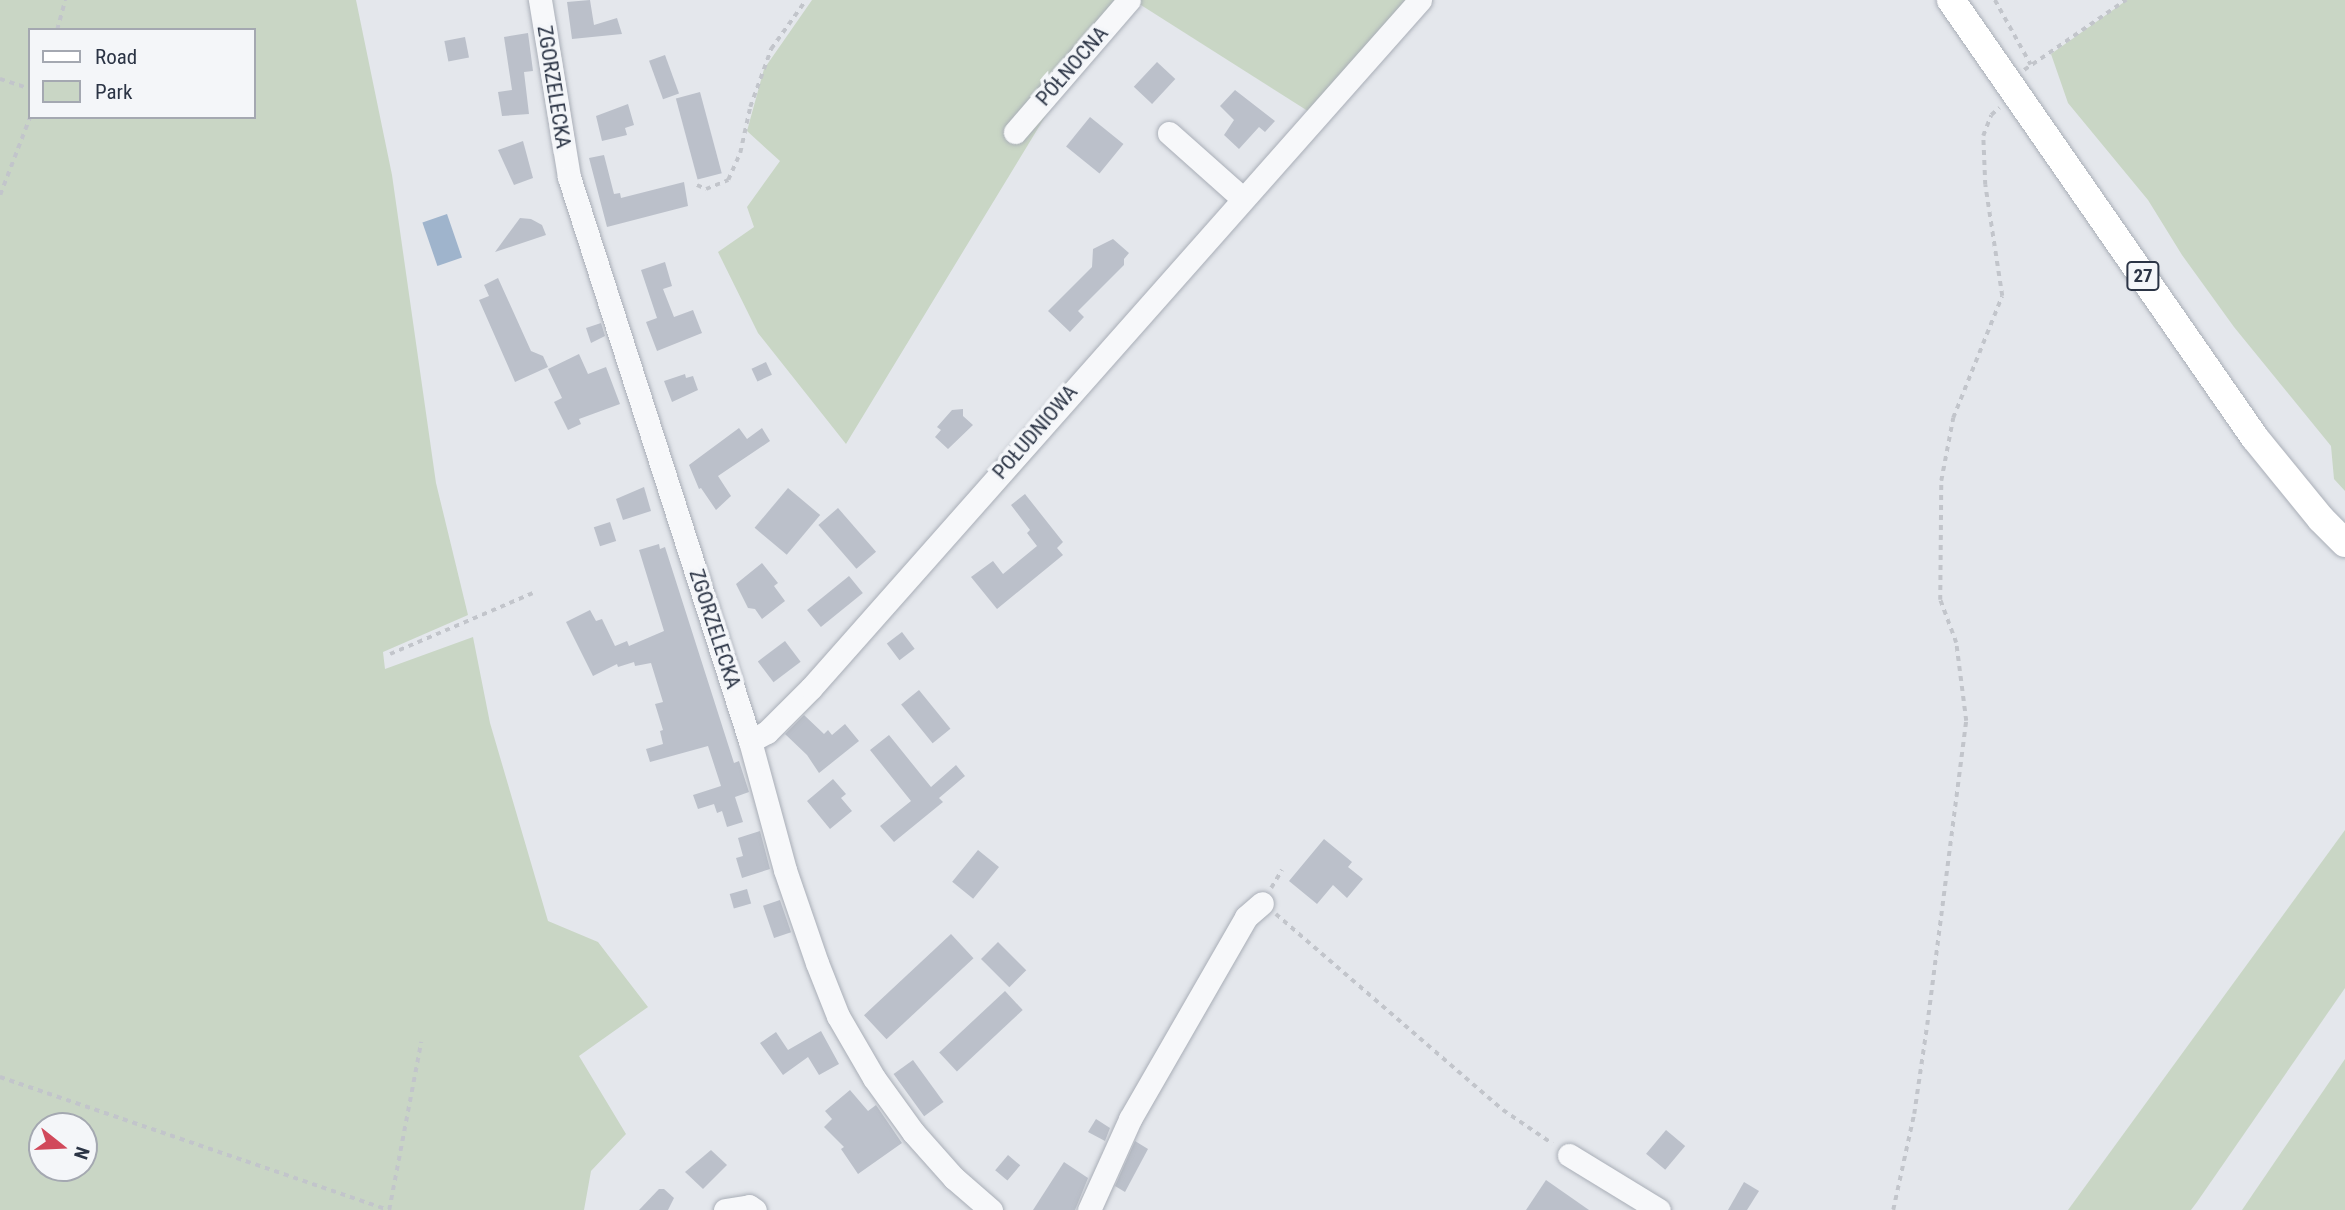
<!DOCTYPE html>
<html>
<head>
<meta charset="utf-8">
<style>
	body { margin:0 }
	#map { position:relative; width:2345px; height:1210px; overflow:hidden; background:#e4e7ec; font-family:"Roboto Condensed",sans-serif }
	div>[style] { position:absolute }
	[style*='--x'] { left:calc(var(--x)*1px); top:calc(var(--y)*1px); width:calc(var(--w)*1px); rotate:calc(var(--a)*1deg) }
	.green>* { inset:0; background:#c9d6c5 }
	.water>* { inset:0; background:#9fb4cc; transform-origin:0 0 }
	.building>* { inset:0; background:#bbc0ca; transform-origin:0 0 }
	.path>* { height:3.5px; margin-top:-1.75px; transform-origin:0; background:repeating-linear-gradient(90deg,#c2c5cb 0 5px,transparent 0 10px) }
	.roads { filter:drop-shadow(0 0 2px #a9aeb7) drop-shadow(0 0 2px #a9aeb7) }
	.minor>* { height:23px; margin:-11.5px; padding:0 11.5px; transform-origin:11.5px; border-radius:11.5px; background:#f7f8fa }
	.major>* { height:28px; margin:-14px; padding:0 14px; transform-origin:14px; border-radius:14px; background:#fff }
	span { translate:-50% -50%; white-space:nowrap; text-align:center; line-height:1.15; -webkit-text-stroke:7px #f4f6f9; paint-order:stroke }
	.shield-label span { padding:2px 5px; background:#f4f6f9; border:2px solid; border-radius:5px; -webkit-text-stroke-width:0 }
	.shield-label { font-size:19px; color:#2b3445; font-weight:700 }
	.street-label { font-size:21px; color:#2b3445 }
	.legend { position:absolute; left:28px; top:28px; width:228px; height:91px; box-sizing:border-box; background:#f4f6f9; border:2px solid #a4a8b1; margin:0; padding:9px 12px; list-style:none; font-size:21px; color:#2b3445 }
	.legend li { display:flex; align-items:center; gap:14px; height:35px }
	.legend b { width:35px; border:2px solid #a4a8b1 }
	.north { position:absolute; left:28px; top:1112px; width:70px; height:70px; box-sizing:border-box; background:#f4f6f9; border:2px solid #a4a8b1; border-radius:50%; rotate:108deg; font-size:19px; font-weight:700; line-height:28px; text-align:center; color:#2b3445 }
	.north::after { content:''; display:block; margin:auto; width:24px; height:32px; background:#d1495b; clip-path:polygon(50% 0,100% 100%,50% 72%,0 100%) }
</style>
</head>
<body>
<div id="map">
	<div class="green">
		<i style="clip-path:polygon(evenodd,0 0,356px 0,392px 175px,436px 483px,468px 615px,383px 652px,385px 669px,473px 637px,490px 723px,548px 921px,598px 942px,648px 1007px,579px 1056px,626px 1134px,591px 1171px,584px 1210px,0 1210px,0 0,30px 30px,254px 30px,254px 117px,30px 117px,30px 30px,0 0,42px 1126px,84px 1126px,84px 1168px,42px 1168px,42px 1126px)"></i>
		<i style="clip-path:polygon(812px 0,1116px 0,846px 444px,758px 333px,718px 252px,754px 227px,747px 207px,780px 161px,747px 131px,764px 69px)"></i>
		<i style="clip-path:polygon(1133px 0,1408px 0,1311px 113px)"></i>
		<i style="clip-path:polygon(2127px 0,2345px 0,2345px 491px,2334px 479px,2331px 446px,2234px 327px,2182px 255px,2148px 200px,2068px 103px,2051px 54px)"></i>
		<i style="clip-path:polygon(2345px 830px,2345px 988px,2197px 1202px,2191px 1210px,2068px 1210px)"></i>
		<i style="clip-path:polygon(2345px 1059px,2345px 1210px,2242px 1210px)"></i>
	</div>
	<div class="water">
		<i style="left:447px;top:214px;width:46px;height:26px;rotate:71deg"></i>
	</div>
	<div class="building">
		<i style="clip-path:polygon(590px 0,594px 25px,617px 18px,622px 34px,572px 39px,567px 2px)"></i>
		<i style="clip-path:polygon(528px 33px,533px 71px,524px 72px,529px 114px,502px 116px,498px 92px,512px 90px,504px 37px)"></i>
		<i style="left:465px;top:37px;width:21px;height:21px;rotate:79deg"></i>
		<i style="left:665px;top:55px;width:41px;height:17px;rotate:70deg"></i>
		<i style="left:1157px;top:62px;width:25px;height:34px;rotate:43deg"></i>
		<i style="clip-path:polygon(1235px 90px,1275px 121px,1265px 132px,1259px 127px,1239px 149px,1224px 135px,1234px 120px,1220px 106px)"></i>
		<i style="left:700px;top:92px;width:84px;height:25px;rotate:75deg"></i>
		<i style="clip-path:polygon(628px 104px,634px 125px,625px 128px,627px 135px,602px 141px,596px 116px)"></i>
		<i style="left:1090px;top:117px;width:43px;height:38px;rotate:39deg"></i>
		<i style="clip-path:polygon(523px 141px,533px 178px,514px 185px,498px 150px)"></i>
		<i style="clip-path:polygon(604px 155px,614px 194px,620px 193px,621px 198px,684px 182px,688px 206px,607px 227px,589px 158px)"></i>
		<i style="clip-path:polygon(520px 218px,531px 219px,542px 225px,546px 235px,495px 252px)"></i>
		<i style="clip-path:polygon(1113px 239px,1129px 253px,1124px 259px,1124px 265px,1078px 311px,1084px 317px,1070px 332px,1048px 311px,1092px 267px,1093px 249px)"></i>
		<i style="clip-path:polygon(665px 262px,672px 286px,663px 289px,674px 317px,693px 310px,702px 333px,657px 351px,646px 322px,657px 318px,641px 270px)"></i>
		<i style="clip-path:polygon(498px 278px,531px 351px,543px 356px,548px 367px,515px 382px,479px 300px,489px 296px,484px 285px)"></i>
		<i style="clip-path:polygon(601px 323px,605px 336px,591px 343px,586px 328px)"></i>
		<i style="clip-path:polygon(579px 354px,588px 374px,606px 367px,620px 404px,579px 419px,581px 424px,568px 430px,554px 402px,562px 398px,548px 369px)"></i>
		<i style="left:766px;top:362px;width:14px;height:16px;rotate:65deg"></i>
		<i style="clip-path:polygon(685px 374px,686px 378px,693px 376px,698px 390px,672px 402px,664px 381px)"></i>
		<i style="clip-path:polygon(963px 409px,963px 416px,973px 425px,948px 449px,935px 437px,941px 430px,937px 427px,952px 410px)"></i>
		<i style="clip-path:polygon(739px 428px,747px 439px,762px 428px,770px 441px,718px 476px,731px 496px,716px 510px,701px 488px,699px 489px,689px 465px)"></i>
		<i style="clip-path:polygon(644px 487px,651px 511px,623px 520px,616px 499px)"></i>
		<i style="left:788px;top:488px;width:42px;height:52px;rotate:40deg"></i>
		<i style="clip-path:polygon(1025px 494px,1063px 542px,1057px 548px,1063px 555px,997px 609px,971px 577px,993px 561px,1003px 574px,1037px 546px,1027px 533px,1030px 530px,1011px 505px)"></i>
		<i style="left:838px;top:508px;width:58px;height:26px;rotate:49deg"></i>
		<i style="left:610px;top:522px;width:20px;height:17px;rotate:72deg"></i>
		<i style="clip-path:polygon(659px 544px,660px 549px,665px 547px,734px 763px,739px 761px,749px 792px,735px 797px,743px 822px,727px 827px,722px 811px,717px 813px,714px 804px,698px 809px,693px 795px,721px 786px,708px 746px,650px 762px,646px 749px,663px 744px,660px 731px,663px 730px,655px 704px,663px 702px,651px 663px,635px 666px,634px 662px,618px 667px,617px 664px,593px 676px,566px 622px,590px 610px,596px 621px,602px 619px,615px 646px,627px 641px,629px 646px,664px 631px,639px 550px)"></i>
		<i style="clip-path:polygon(762px 563px,778px 583px,774px 586px,785px 601px,762px 619px,755px 609px,748px 608px,736px 584px)"></i>
		<i style="left:849px;top:576px;width:22px;height:54px;rotate:51deg"></i>
		<i style="left:902px;top:632px;width:21px;height:19px;rotate:53deg"></i>
		<i style="left:785px;top:641px;width:26px;height:34px;rotate:53deg"></i>
		<i style="left:919px;top:690px;width:50px;height:23px;rotate:51deg"></i>
		<i style="clip-path:polygon(804px 715px,824px 734px,828px 730px,832px 735px,845px 724px,859px 741px,819px 773px,807px 755px,785px 734px)"></i>
		<i style="clip-path:polygon(889px 735px,931px 787px,956px 765px,965px 776px,939px 798px,943px 802px,894px 842px,880px 826px,911px 801px,870px 750px)"></i>
		<i style="clip-path:polygon(833px 779px,846px 794px,841px 798px,852px 811px,830px 829px,807px 801px)"></i>
		<i style="clip-path:polygon(760px 831px,770px 869px,742px 878px,736px 858px,743px 856px,738px 838px)"></i>
		<i style="clip-path:polygon(1324px 839px,1352px 862px,1348px 867px,1363px 879px,1347px 898px,1333px 885px,1317px 904px,1289px 881px)"></i>
		<i style="left:978px;top:850px;width:27px;height:41px;rotate:39deg"></i>
		<i style="left:747px;top:889px;width:15px;height:18px;rotate:74deg"></i>
		<i style="left:780px;top:900px;width:34px;height:18px;rotate:71deg"></i>
		<i style="left:951px;top:934px;width:33px;height:119px;rotate:47deg"></i>
		<i style="left:998px;top:942px;width:40px;height:24px;rotate:45deg"></i>
		<i style="left:1005px;top:991px;width:26px;height:90px;rotate:47deg"></i>
		<i style="clip-path:polygon(821px 1031px,839px 1064px,819px 1075px,808px 1057px,783px 1075px,760px 1043px,776px 1032px,788px 1050px)"></i>
		<i style="left:913px;top:1060px;width:52px;height:24px;rotate:54deg"></i>
		<i style="clip-path:polygon(850px 1090px,868px 1111px,876px 1105px,902px 1143px,858px 1174px,841px 1149px,844px 1147px,824px 1127px,832px 1119px,825px 1111px)"></i>
		<i style="clip-path:polygon(1096px 1119px,1110px 1128px,1105px 1141px,1088px 1132px)"></i>
		<i style="left:1666px;top:1130px;width:25px;height:31px;rotate:40deg"></i>
		<i style="clip-path:polygon(1135px 1141px,1148px 1149px,1125px 1192px,1115px 1186px)"></i>
		<i style="clip-path:polygon(711px 1150px,727px 1165px,703px 1189px,685px 1172px)"></i>
		<i style="left:1008px;top:1155px;width:16px;height:20px;rotate:40deg"></i>
		<i style="clip-path:polygon(1064px 1162px,1088px 1178px,1075px 1210px,1033px 1210px)"></i>
		<i style="clip-path:polygon(1546px 1180px,1589px 1210px,1526px 1210px)"></i>
		<i style="clip-path:polygon(1744px 1182px,1759px 1191px,1747px 1210px,1728px 1210px)"></i>
		<i style="clip-path:polygon(659px 1189px,664px 1189px,674px 1198px,668px 1210px,639px 1210px)"></i>
	</div>
	<div class="path">
		<i style="--x:1995;--y:0;--w:74;--a:61"></i>
		<i style="--x:57;--y:30;--w:31;--a:-75"></i>
		<i style="--x:2024;--y:70;--w:124;--a:-34.5"></i>
		<i style="--x:0;--y:79;--w:32;--a:18"></i>
		<i style="--x:697;--y:185;--w:10;--a:24"></i>
		<i style="--x:706;--y:189;--w:24;--a:-22"></i>
		<i style="--x:728;--y:180;--w:30;--a:-66"></i>
		<i style="--x:740;--y:153;--w:47;--a:-77.7"></i>
		<i style="--x:750;--y:107;--w:62;--a:-70.1"></i>
		<i style="--x:771;--y:49;--w:60;--a:-54.5"></i>
		<i style="--x:0;--y:195;--w:84;--a:-69"></i>
		<i style="--x:390;--y:654;--w:155;--a:-23.1"></i>
		<i style="--x:1271;--y:888;--w:21;--a:-59"></i>
		<i style="--x:1276;--y:914;--w:300;--a:40.8"></i>
		<i style="--x:1503;--y:1110;--w:60;--a:34.2"></i>
		<i style="--x:0;--y:1077;--w:411;--a:18.9"></i>
		<i style="--x:389;--y:1210;--w:171;--a:-79.2"></i>
		<i style="--x:1893;--y:1210;--w:98;--a:-77.7"></i>
		<i style="--x:1914;--y:1114;--w:90;--a:-81.7"></i>
		<i style="--x:1927;--y:1025;--w:306;--a:-82.7"></i>
		<i style="--x:1966;--y:721;--w:79;--a:-97.3"></i>
		<i style="--x:1956;--y:643;--w:46;--a:-110.4"></i>
		<i style="--x:1940;--y:600;--w:119;--a:-89.5"></i>
		<i style="--x:1941;--y:481;--w:64;--a:-79.2"></i>
		<i style="--x:1953;--y:418;--w:131;--a:-68.1"></i>
		<i style="--x:2002;--y:296;--w:112;--a:-98.7"></i>
		<i style="--x:1985;--y:185;--w:49;--a:-92.3"></i>
		<i style="--x:1983;--y:136;--w:22;--a:-69"></i>
		<i style="--x:1991;--y:115;--w:11;--a:-41"></i>
	</div>
	<div class="roads">
		<div class="minor">
			<i style="--x:540;--y:0;--w:179;--a:80.7"></i>
			<i style="--x:569;--y:177;--w:592;--a:72.21"></i>
			<i style="--x:750;--y:741;--w:134;--a:74.8"></i>
			<i style="--x:785;--y:870;--w:98;--a:71"></i>
			<i style="--x:817;--y:963;--w:57;--a:68.4"></i>
			<i style="--x:838;--y:1016;--w:72;--a:59.9"></i>
			<i style="--x:874;--y:1078;--w:67;--a:54.2"></i>
			<i style="--x:913;--y:1132;--w:62;--a:48.3"></i>
			<i style="--x:954;--y:1178;--w:49;--a:40.9"></i>
			<i style="--x:1015;--y:132;--w:174;--a:-49.2"></i>
			<i style="--x:1169;--y:133;--w:98;--a:41.7"></i>
			<i style="--x:750;--y:741;--w:19;--a:-28"></i>
			<i style="--x:767;--y:732;--w:62;--a:-45"></i>
			<i style="--x:811;--y:688;--w:919;--a:-48.49"></i>
			<i style="--x:1569;--y:1155;--w:105;--a:31.4"></i>
			<i style="--x:725;--y:1210;--w:24;--a:-9"></i>
			<i style="--x:749;--y:1206;--w:7;--a:34"></i>
			<i style="--x:1089;--y:1210;--w:100;--a:-65.7"></i>
			<i style="--x:1130;--y:1119;--w:233;--a:-60.1"></i>
			<i style="--x:1246;--y:917;--w:21;--a:-41"></i>
		</div>
		<div class="major">
			<i style="--x:1951;--y:0;--w:533;--a:55.24"></i>
			<i style="--x:2255;--y:438;--w:104;--a:50.8"></i>
			<i style="--x:2321;--y:519;--w:34;--a:45"></i>
		</div>
	</div>
	<div class="shield-label">
		<span style="left:2143px;top:276px">27</span>
	</div>
	<div class="street-label">
		<span style="left:1072px;top:66px;rotate:-49deg">PÓŁNOCNA</span>
		<span style="left:554px;top:87px;rotate:81deg">ZGORZELECKA</span>
		<span style="left:1035px;top:432px;rotate:-49deg">POŁUDNIOWA</span>
		<span style="left:715px;top:629px;rotate:72deg">ZGORZELECKA</span>
	</div>
	<ul class="legend">
	<li><b style="height:9px;background:#fff"></b>Road</li>
	<li><b style="height:19px;background:#c9d6c5"></b>Park</li>
	</ul>
	<div class="north">N</div>
</div>
</body>
</html>
